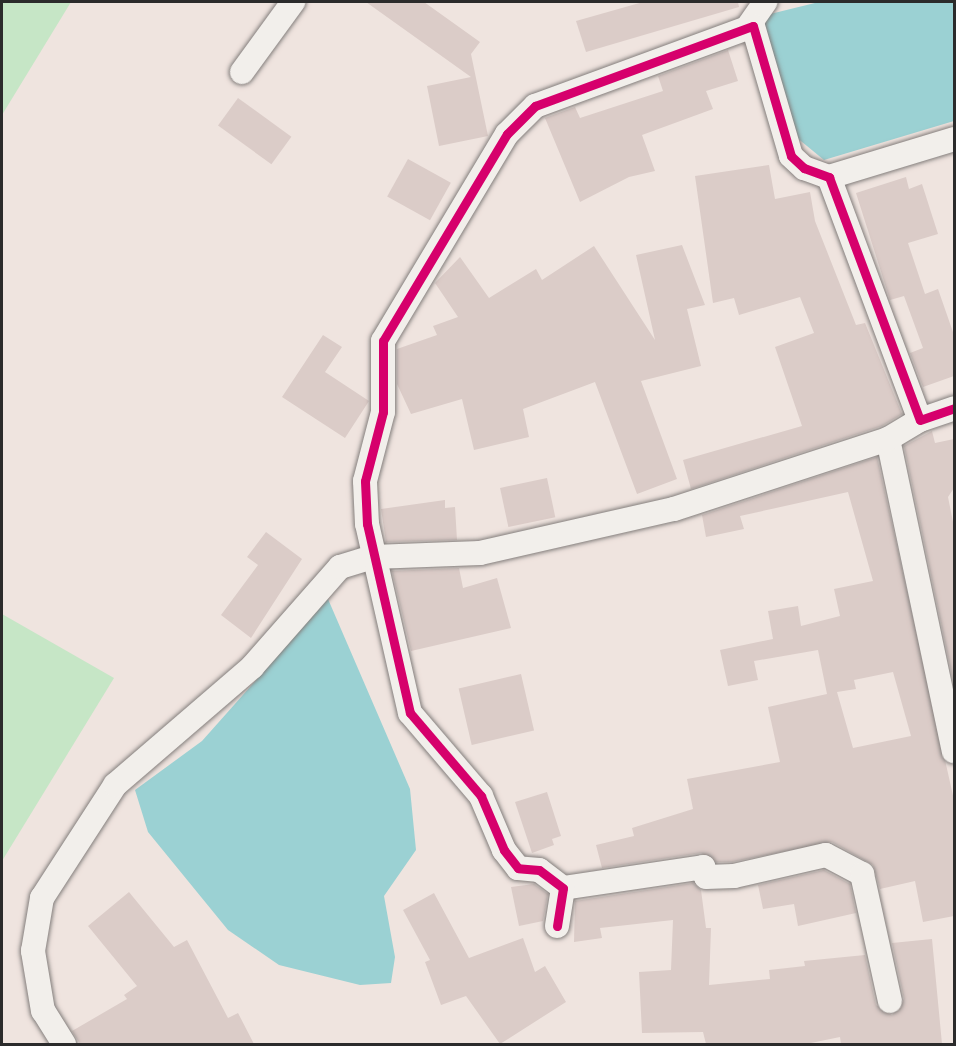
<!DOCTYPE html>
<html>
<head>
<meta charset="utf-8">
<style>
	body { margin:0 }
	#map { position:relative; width:956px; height:1046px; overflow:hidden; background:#efe4df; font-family:Mali,sans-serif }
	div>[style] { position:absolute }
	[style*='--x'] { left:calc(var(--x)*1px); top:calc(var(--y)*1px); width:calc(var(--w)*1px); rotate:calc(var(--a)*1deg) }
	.green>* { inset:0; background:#c6e6c6 }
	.water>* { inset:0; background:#9bd1d3 }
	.building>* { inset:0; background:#dbccc8; transform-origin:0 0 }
	.roads { filter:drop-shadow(0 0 2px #837e7c) drop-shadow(0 0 2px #837e7c) }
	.street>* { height:24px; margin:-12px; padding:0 12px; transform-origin:12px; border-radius:12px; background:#f2efeb }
	.cycleway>* { height:9px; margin:-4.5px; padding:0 4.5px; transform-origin:4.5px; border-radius:4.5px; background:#d6006c }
	span { translate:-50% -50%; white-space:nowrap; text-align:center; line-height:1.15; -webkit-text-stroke:5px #f7f3e8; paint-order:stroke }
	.frame { position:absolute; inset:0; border:3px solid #2b2b2b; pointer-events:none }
</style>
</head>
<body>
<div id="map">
	<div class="green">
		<i style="clip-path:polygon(2px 2px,71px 2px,2px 115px)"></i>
		<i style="clip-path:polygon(2px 614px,114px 678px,2px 861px)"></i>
	</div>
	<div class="water">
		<i style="clip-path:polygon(819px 2px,954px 2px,954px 121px,824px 160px,796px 137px,762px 16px)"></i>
		<i style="clip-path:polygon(328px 599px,410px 789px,416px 850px,384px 896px,395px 957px,391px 983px,360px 985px,279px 965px,228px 930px,148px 832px,135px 790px,202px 741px)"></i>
	</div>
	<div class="building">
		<i style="clip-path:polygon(366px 2px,424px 2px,480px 42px,471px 54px,488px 136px,439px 146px,427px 86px,471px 77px)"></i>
		<i style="clip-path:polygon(643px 2px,738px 2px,739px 7px,586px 52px,576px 21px)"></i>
		<i style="clip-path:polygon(728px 50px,738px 81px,706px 91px,713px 109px,642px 135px,655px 171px,629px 177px,580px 202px,545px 118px,575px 107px,580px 118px,663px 91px,658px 76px)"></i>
		<i style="left:238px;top:98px;width:66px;height:34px;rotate:36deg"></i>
		<i style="left:408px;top:159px;width:49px;height:43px;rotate:29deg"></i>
		<i style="clip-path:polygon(769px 165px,775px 199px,810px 192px,815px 221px,856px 325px,865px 323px,902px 414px,882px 426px,691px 489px,683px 460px,802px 426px,775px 347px,814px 333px,800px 297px,739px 315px,734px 298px,713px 303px,695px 176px)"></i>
		<i style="clip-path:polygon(906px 177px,909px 189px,922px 184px,938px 234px,908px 243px,925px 294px,938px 289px,954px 335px,954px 376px,923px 387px,910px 353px,923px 348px,904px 296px,890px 300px,856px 193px)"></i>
		<i style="clip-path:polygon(682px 245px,705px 305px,687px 309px,701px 366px,641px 381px,677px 479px,637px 494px,595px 382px,523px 409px,529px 437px,474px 450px,462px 399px,411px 414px,397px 384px,397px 349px,437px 335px,433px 326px,458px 317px,435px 283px,460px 257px,489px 298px,536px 269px,542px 280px,594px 246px,655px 340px,636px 255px)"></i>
		<i style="clip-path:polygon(323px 335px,342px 347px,325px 372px,369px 401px,345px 438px,282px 397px)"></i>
		<i style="clip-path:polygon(932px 431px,935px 443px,954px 439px,954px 488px,948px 497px,954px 527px,954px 685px,904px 446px)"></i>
		<i style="clip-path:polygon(evenodd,877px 457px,954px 800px,954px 916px,923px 922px,915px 881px,880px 889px,873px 865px,832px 842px,732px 862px,716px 862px,701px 853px,602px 868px,596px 845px,634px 836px,632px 828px,693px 809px,687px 779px,780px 762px,768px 707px,827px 694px,818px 650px,754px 661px,758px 680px,728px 686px,720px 650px,773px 639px,768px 611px,798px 606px,801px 626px,840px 616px,834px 589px,873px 581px,848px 492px,740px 516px,744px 529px,706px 537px,702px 515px,877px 457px,893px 672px,911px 736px,853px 748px,837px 692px,856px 689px,854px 680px,893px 672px)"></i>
		<i style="left:547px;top:478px;width:40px;height:48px;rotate:78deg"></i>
		<i style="clip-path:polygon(445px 500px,445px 508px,455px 507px,457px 540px,386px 542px,381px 509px)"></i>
		<i style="clip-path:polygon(266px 532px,302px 559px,251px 638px,221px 615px,258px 565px,247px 557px)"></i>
		<i style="clip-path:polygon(459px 568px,463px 588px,497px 578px,511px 628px,411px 651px,392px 571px)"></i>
		<i style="left:521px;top:674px;width:58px;height:64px;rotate:77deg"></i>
		<i style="clip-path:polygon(547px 792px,561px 836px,552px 839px,554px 845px,532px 853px,515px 802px)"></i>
		<i style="clip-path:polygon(824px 870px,850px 884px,856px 913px,798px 926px,794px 904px,763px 909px,758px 885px)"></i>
		<i style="clip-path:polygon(693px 883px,701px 890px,706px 928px,711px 928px,709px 985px,770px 979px,769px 970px,805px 966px,804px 961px,865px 955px,876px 1005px,892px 1015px,904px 999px,892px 943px,932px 939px,942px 1044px,841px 1044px,840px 1037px,806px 1044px,706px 1044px,703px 1032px,642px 1033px,639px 972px,671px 970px,673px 920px,600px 928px,602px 938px,574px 942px,575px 901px)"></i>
		<i style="clip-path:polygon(534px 884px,548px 894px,543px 921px,519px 926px,511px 887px)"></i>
		<i style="clip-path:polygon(129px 892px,174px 947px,187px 940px,228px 1018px,238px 1013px,254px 1044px,80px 1044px,72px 1031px,127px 999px,124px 995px,137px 986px,88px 926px)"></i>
		<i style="clip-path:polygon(434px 893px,469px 958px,523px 938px,535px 972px,545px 966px,566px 1002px,500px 1044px,466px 996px,441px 1005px,425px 962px,430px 960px,403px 910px)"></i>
	</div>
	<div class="roads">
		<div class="street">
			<i style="--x:747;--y:28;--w:32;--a:-55"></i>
			<i style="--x:242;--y:72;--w:87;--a:-53.9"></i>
			<i style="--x:829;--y:177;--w:131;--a:-16.9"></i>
			<i style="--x:888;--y:439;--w:319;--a:78.1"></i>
			<i style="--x:563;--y:888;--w:142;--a:-8.5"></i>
			<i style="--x:703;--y:867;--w:10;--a:73"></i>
			<i style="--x:706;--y:877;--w:28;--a:-2"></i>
			<i style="--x:734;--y:876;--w:94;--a:-12.9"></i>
			<i style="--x:826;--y:855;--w:41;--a:27.8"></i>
			<i style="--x:862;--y:874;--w:130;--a:77.6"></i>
			<i style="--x:557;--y:926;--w:38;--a:-81"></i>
			<i style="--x:563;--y:888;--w:30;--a:-143"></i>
			<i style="--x:539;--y:870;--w:21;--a:-175"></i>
			<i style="--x:518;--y:868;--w:23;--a:-128"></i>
			<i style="--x:504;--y:850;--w:59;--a:-113.1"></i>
			<i style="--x:481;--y:796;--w:109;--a:-130.5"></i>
			<i style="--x:410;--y:713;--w:194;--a:-102.8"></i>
			<i style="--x:367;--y:524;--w:43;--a:-92.7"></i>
			<i style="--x:365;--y:481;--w:71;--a:-75.4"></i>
			<i style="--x:383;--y:412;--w:71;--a:-90"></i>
			<i style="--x:383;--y:341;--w:241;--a:-59.1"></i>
			<i style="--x:507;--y:134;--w:40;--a:-45"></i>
			<i style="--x:535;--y:106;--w:232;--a:-20.2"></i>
			<i style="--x:753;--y:26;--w:135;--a:73.7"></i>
			<i style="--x:791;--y:156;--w:18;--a:43"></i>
			<i style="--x:804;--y:168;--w:27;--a:20"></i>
			<i style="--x:829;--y:177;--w:259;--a:69.5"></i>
			<i style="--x:920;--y:420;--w:36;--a:-19"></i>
			<i style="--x:64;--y:1044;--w:39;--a:-122"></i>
			<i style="--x:43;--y:1011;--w:61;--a:-99.5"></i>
			<i style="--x:33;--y:951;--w:54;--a:-80.4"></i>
			<i style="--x:42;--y:898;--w:135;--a:-57.1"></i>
			<i style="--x:115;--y:785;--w:181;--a:-40.7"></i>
			<i style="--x:252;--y:667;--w:133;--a:-48.7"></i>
			<i style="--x:340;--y:567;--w:34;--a:-17"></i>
			<i style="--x:373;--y:557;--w:107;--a:-2.1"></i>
			<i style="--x:480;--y:553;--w:199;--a:-12.8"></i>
			<i style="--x:674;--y:509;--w:225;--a:-18.1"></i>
			<i style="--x:888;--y:439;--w:37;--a:-31"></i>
		</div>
	</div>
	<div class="cycleway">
		<i style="--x:557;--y:926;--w:38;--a:-81"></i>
		<i style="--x:563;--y:888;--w:30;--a:-143"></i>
		<i style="--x:539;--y:870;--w:21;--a:-175"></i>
		<i style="--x:518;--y:868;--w:23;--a:-128"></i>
		<i style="--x:504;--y:850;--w:59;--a:-113.1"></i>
		<i style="--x:481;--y:796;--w:109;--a:-130.5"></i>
		<i style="--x:410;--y:713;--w:194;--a:-102.8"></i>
		<i style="--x:367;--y:524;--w:43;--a:-92.7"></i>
		<i style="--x:365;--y:481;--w:71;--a:-75.4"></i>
		<i style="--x:383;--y:412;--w:71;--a:-90"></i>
		<i style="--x:383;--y:341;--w:241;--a:-59.1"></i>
		<i style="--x:507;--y:134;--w:40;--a:-45"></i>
		<i style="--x:535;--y:106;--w:232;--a:-20.2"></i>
		<i style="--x:753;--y:26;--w:135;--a:73.7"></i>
		<i style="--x:791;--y:156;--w:18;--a:43"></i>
		<i style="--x:804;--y:168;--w:27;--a:20"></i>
		<i style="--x:829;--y:177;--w:259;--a:69.5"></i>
		<i style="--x:920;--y:420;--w:36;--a:-19"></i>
	</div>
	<div class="frame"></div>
</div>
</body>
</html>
